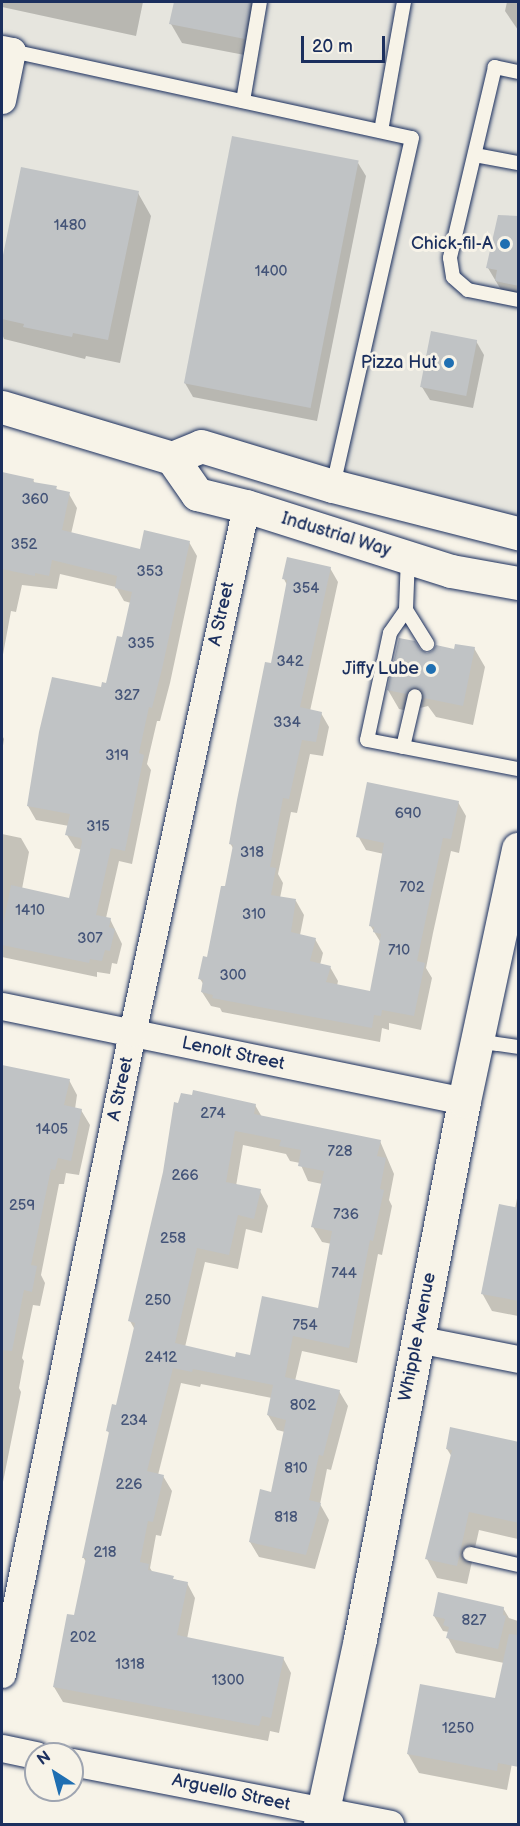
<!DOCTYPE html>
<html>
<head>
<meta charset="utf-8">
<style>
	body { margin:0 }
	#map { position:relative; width:520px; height:1826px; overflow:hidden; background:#f7f3e8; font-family:"Balsamiq Sans",sans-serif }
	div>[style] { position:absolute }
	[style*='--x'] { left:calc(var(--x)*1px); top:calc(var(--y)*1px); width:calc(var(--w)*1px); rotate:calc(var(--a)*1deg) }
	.built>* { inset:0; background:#e6e5de }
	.shadow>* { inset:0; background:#0003 }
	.building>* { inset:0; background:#c0c3c5; transform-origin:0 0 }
	.roads { filter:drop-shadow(0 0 2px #1b2f5e) drop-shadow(0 0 2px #1b2f5e) }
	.service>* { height:14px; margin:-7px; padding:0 7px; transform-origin:7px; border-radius:7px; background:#f7f3e8 }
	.minor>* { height:27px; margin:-13.5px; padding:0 13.5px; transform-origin:13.5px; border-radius:13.5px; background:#f7f3e8 }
	.secondary>* { height:33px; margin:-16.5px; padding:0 16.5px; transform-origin:16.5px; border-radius:16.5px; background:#f7f3e8 }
	.dots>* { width:16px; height:16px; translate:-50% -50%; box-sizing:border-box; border:3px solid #f7f3e8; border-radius:50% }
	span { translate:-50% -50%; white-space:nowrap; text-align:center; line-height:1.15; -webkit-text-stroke:6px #f7f3e8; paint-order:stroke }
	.number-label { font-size:15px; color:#445478 }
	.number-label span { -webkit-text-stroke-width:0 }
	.poi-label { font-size:18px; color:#1b2f5e }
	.right { translate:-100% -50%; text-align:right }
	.street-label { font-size:18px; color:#1b2f5e }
	.frame { position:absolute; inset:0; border:3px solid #1b2f5e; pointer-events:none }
	.north { position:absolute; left:24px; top:1742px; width:60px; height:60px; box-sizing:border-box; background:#f7f3e8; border:2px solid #9fa5b1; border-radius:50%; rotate:324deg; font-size:16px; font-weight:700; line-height:24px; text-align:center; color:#1b2f5e }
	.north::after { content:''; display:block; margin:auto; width:21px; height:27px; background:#1f6fb2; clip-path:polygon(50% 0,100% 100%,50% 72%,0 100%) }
	.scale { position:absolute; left:301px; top:36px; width:84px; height:27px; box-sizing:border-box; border:3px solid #1b2f5e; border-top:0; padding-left:8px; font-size:18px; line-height:21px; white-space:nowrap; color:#1b2f5e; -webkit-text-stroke:4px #f7f3e8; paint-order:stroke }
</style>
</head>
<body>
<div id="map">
	<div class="built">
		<i style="clip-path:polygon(2px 2px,518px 2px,518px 533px,359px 492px,172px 458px,2px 407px)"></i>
	</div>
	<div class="shadow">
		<i style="clip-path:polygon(2px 2px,143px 2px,136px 36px,2px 7px)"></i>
		<i style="clip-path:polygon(175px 2px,266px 2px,255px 57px,182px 43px,171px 24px)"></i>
		<i style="clip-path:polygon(507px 2px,518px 2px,518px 30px,505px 11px)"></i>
		<i style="clip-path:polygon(358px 163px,366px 176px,317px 421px,193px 397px,185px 383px)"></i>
		<i style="clip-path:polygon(22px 168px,138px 193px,151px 216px,120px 363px,86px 356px,85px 359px,4px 339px,2px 334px,2px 267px)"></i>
		<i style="clip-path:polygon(518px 221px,518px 302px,507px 300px,488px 268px)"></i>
		<i style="clip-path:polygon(476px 341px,484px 355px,473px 408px,430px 400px,422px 387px)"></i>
		<i style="clip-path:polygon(2px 471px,5px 475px,33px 480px,35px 484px,56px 488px,59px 492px,69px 494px,77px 508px,71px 534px,141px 551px,189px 542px,197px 556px,170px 683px,160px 721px,157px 721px,147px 764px,151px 770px,132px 864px,119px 861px,106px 918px,110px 919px,122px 944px,117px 964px,112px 963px,110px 974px,97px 972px,97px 977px,2px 957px,2px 834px,21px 838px,29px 852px,22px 889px,70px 900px,82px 850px,75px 848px,67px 835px,69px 826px,36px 820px,28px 806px,102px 689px,107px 685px,124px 639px,131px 603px,124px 601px,116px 587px,60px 574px,57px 589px,22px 585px,16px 612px,11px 611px,2px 660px)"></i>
		<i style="clip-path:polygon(330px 568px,338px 582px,310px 711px,321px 713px,329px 727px,323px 756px,310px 754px,297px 813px,291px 812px,278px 874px,283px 883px,280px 898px,296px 901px,304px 915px,300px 935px,315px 939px,323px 953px,320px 965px,330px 967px,338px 981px,337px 986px,371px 993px,381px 943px,370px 925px,384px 854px,366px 850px,358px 836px,458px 802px,466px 816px,459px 853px,451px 851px,433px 933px,426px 968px,432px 978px,421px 1030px,389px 1023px,389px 1030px,382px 1028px,380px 1042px,222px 1012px,220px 1008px,211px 1006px,202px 992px,204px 985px,200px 979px,208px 959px,226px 888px,234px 850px,230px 843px,272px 665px,287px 585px,284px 579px)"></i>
		<i style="clip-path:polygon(474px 648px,485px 667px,473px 725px,436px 717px,428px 706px,420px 708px,417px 713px,399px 709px,388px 690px,419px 650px,427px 655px)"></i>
		<i style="clip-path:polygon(2px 735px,4px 739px,2px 752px)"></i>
		<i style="clip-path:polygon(2px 1066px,69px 1080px,77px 1095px,75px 1109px,81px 1110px,90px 1125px,79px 1175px,66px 1173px,64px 1184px,59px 1184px,41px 1275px,45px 1283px,40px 1306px,33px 1305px,22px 1358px,24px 1361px,19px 1388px,21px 1392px,2px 1487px)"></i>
		<i style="clip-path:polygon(evenodd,255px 1105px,262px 1117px,380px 1141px,394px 1174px,389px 1200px,392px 1206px,382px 1255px,378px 1254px,357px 1363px,302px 1351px,295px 1381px,339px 1391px,348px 1406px,331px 1470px,327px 1469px,320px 1504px,329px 1520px,315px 1569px,259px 1557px,250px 1542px,272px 1494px,285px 1432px,277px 1430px,268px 1415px,272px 1398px,201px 1384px,200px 1387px,181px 1383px,158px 1475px,163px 1476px,172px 1491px,161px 1536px,156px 1535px,150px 1568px,153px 1573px,187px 1583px,195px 1598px,187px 1639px,283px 1658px,291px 1673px,279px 1733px,270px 1731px,268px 1741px,63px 1702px,54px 1687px,75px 1617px,87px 1563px,83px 1557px,110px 1435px,108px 1431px,117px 1407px,135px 1330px,130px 1321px,164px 1172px,255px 1105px,243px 1145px,286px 1154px,290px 1161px,300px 1163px,308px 1181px,322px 1184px,313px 1227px,322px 1242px,332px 1244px,319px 1310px,251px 1357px,237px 1359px,185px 1347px,205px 1262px,238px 1269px,246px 1229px,262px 1233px,268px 1206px,260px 1191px,236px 1186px,243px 1145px)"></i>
		<i style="clip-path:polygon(518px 1193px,518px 1316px,492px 1311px,482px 1293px,515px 1209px)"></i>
		<i style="clip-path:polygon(518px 1444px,518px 1539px,479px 1530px,467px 1584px,437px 1578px,427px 1559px,452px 1457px,447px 1449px)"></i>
		<i style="clip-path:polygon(503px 1608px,509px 1618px,518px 1621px,518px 1681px,504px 1663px,456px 1653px,448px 1638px,449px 1632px,443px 1631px,434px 1616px)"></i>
		<i style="clip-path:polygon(518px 1731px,507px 1790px,419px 1773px,408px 1754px)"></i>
	</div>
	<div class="building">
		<i style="clip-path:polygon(174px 2px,251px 2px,245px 39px,169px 24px)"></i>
		<i style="left:232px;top:136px;width:129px;height:252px;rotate:11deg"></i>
		<i style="clip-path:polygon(21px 167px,139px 191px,108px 340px,73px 333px,72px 337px,23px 327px,24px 324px,2px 319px,2px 260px)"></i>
		<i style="clip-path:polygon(498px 215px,519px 216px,519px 286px,495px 281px,497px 270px,486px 268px)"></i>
		<i style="left:431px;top:331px;width:47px;height:57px;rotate:11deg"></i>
		<i style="clip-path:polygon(2px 472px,34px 479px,33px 482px,57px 486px,56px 489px,70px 492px,62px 530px,140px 549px,144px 530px,190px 541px,162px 669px,152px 708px,149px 707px,139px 753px,144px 755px,125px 851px,111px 848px,96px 915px,111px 918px,109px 927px,115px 929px,110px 951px,105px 950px,102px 961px,90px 959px,89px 963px,2px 945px,2px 930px,11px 885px,69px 898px,82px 842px,81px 838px,65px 835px,70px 814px,27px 806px,39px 732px,52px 677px,101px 687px,102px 682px,106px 683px,117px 636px,122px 637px,132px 592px,115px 588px,117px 576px,52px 560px,49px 576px,35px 573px,35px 576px,2px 569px)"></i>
		<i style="clip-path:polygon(287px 557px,331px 567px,300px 707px,322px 712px,316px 742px,302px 740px,289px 799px,283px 798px,270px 867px,276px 868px,271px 895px,296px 899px,291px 932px,316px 938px,310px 961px,331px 966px,326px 982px,370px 991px,381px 934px,373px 932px,374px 927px,369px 926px,384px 843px,356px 837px,367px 782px,459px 801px,451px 839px,443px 838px,426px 918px,417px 961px,425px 963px,414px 1016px,382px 1010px,381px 1016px,374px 1015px,372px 1028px,212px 998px,213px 995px,201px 992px,203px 980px,198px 979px,203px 956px,207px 957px,221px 886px,225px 886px,233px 845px,229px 844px,237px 800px,265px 662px,271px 663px,287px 580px,282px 579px)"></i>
		<i style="clip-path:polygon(399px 638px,415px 641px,420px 649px,427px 653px,432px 651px,436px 645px,454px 649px,455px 644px,475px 647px,463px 706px,424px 698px,422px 690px,416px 687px,409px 689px,406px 694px,387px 690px)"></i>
		<i style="clip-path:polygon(2px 1065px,70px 1079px,64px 1105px,82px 1109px,71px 1161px,58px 1158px,55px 1170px,51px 1169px,31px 1265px,37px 1266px,32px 1292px,24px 1290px,12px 1351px,2px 1350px)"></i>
		<i style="clip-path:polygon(evenodd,193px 1090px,256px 1104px,254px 1114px,381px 1140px,377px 1156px,386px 1158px,380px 1189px,384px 1190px,373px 1241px,370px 1240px,349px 1348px,293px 1336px,285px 1377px,340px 1390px,323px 1456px,319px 1455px,309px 1500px,321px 1503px,306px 1555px,249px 1542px,260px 1489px,271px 1492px,286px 1420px,267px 1415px,273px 1385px,193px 1369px,192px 1372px,173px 1368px,147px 1471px,164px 1475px,153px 1522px,148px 1521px,140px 1562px,149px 1564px,148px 1570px,174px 1576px,173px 1579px,188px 1582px,177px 1635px,284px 1657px,271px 1718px,262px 1716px,259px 1726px,53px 1687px,67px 1614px,74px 1615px,86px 1558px,82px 1558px,109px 1432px,106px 1431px,112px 1404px,116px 1405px,135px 1323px,128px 1321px,163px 1172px,174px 1102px,178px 1103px,181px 1093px,192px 1095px,193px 1090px,235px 1131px,281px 1140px,279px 1146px,301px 1150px,298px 1166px,324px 1171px,311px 1227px,332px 1231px,318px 1308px,262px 1296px,250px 1355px,236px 1352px,235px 1357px,175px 1343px,197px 1248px,229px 1255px,238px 1215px,254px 1219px,261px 1189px,226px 1182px,235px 1131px)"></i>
		<i style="clip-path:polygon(499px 1204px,519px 1208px,519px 1301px,481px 1294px)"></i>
		<i style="clip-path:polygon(450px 1427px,519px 1442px,519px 1523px,469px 1512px,457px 1566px,425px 1559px,452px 1450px,446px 1449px)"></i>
		<i style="clip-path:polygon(438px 1592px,504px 1607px,503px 1615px,506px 1616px,498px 1649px,446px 1638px,449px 1627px,443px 1625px,445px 1619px,433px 1616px)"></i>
		<i style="clip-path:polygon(509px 1634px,519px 1635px,519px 1767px,498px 1763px,497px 1771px,407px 1754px,420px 1684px,495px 1698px)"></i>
	</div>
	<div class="roads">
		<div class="service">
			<i style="--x:12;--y:51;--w:409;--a:12.3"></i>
			<i style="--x:412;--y:138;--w:357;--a:102.8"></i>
			<i style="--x:518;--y:72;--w:24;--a:-168"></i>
			<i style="--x:495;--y:67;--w:196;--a:103.3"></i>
			<i style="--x:450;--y:258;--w:19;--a:81"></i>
			<i style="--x:453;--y:277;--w:20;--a:41"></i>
			<i style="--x:468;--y:290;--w:51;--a:11.3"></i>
			<i style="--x:243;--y:101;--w:100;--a:-80.3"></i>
			<i style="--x:381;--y:131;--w:131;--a:-79.9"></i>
			<i style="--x:475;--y:155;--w:44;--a:10.5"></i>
			<i style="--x:408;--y:557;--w:53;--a:92.2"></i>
			<i style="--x:406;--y:610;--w:40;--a:58"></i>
			<i style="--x:406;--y:610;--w:28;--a:125"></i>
			<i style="--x:390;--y:633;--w:109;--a:102.1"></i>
			<i style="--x:367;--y:740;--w:154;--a:10.9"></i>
			<i style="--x:403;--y:747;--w:52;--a:-76.8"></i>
			<i style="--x:477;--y:1041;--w:41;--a:8.3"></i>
			<i style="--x:470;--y:1554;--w:49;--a:12.9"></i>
		</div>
		<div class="minor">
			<i style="--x:2;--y:49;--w:10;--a:11"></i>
			<i style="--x:12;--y:51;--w:50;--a:101.5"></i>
			<i style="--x:2;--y:1006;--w:472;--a:11.6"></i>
			<i style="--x:417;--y:1339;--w:103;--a:11.2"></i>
			<i style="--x:2;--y:1674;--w:654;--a:-78.54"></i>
			<i style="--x:132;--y:1033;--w:539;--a:-77.79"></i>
			<i style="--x:2;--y:1748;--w:35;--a:12"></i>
			<i style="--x:72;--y:1762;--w:324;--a:11"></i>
		</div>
		<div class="secondary">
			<i style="--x:2;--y:407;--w:177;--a:16.7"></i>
			<i style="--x:172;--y:458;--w:31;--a:-22"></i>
			<i style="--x:201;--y:446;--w:138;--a:16.9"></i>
			<i style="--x:333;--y:486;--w:191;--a:14.3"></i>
			<i style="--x:172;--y:458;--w:44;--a:55.2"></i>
			<i style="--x:197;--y:494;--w:50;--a:13.8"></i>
			<i style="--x:246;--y:506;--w:215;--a:17.6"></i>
			<i style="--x:451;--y:571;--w:68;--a:10.2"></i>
			<i style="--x:320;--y:1824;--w:189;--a:-77.8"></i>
			<i style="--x:360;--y:1639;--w:548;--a:-79.06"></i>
			<i style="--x:464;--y:1101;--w:258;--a:-77.9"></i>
		</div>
	</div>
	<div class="dots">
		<i style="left:505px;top:244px;background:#1f6fb2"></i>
		<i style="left:449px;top:363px;background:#1f6fb2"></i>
		<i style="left:431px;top:669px;background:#1f6fb2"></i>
	</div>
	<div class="number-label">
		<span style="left:70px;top:226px">1480</span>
		<span style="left:271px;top:272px">1400</span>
		<span style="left:35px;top:500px">360</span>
		<span style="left:24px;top:545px">352</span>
		<span style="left:150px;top:572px">353</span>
		<span style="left:306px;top:589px">354</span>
		<span style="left:141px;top:644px">335</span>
		<span style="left:290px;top:662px">342</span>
		<span style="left:127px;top:696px">327</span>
		<span style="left:287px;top:723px">334</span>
		<span style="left:117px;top:756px">319</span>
		<span style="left:408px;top:814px">690</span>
		<span style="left:98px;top:827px">315</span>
		<span style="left:252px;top:853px">318</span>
		<span style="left:412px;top:888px">702</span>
		<span style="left:30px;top:911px">1410</span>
		<span style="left:254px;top:915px">310</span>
		<span style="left:90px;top:939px">307</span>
		<span style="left:399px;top:951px">710</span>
		<span style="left:233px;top:976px">300</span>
		<span style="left:213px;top:1114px">274</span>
		<span style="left:52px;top:1130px">1405</span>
		<span style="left:340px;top:1152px">728</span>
		<span style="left:185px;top:1176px">266</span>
		<span style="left:22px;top:1206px">259</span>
		<span style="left:346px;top:1215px">736</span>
		<span style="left:173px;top:1239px">258</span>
		<span style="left:344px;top:1274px">744</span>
		<span style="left:158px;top:1301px">250</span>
		<span style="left:305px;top:1326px">754</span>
		<span style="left:161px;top:1358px">2412</span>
		<span style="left:303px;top:1406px">802</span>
		<span style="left:134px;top:1421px">234</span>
		<span style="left:296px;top:1469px">810</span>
		<span style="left:129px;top:1485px">226</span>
		<span style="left:286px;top:1518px">818</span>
		<span style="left:105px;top:1553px">218</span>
		<span style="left:474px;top:1621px">827</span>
		<span style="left:83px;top:1638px">202</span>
		<span style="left:130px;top:1665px">1318</span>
		<span style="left:228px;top:1681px">1300</span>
		<span style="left:458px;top:1729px">1250</span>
	</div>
	<div class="poi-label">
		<span class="right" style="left:493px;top:244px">Chick-fil-A</span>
		<span class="right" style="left:437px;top:363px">Pizza Hut</span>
		<span class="right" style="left:419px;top:669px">Jiffy Lube</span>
	</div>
	<div class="street-label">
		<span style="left:336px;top:535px;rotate:17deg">Industrial Way</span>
		<span style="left:222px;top:614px;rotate:-78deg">A Street</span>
		<span style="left:233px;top:1054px;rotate:12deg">Lenolt Street</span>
		<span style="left:121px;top:1089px;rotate:-78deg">A Street</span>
		<span style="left:418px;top:1337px;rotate:-79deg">Whipple Avenue</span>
		<span style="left:231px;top:1793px;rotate:12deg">Arguello Street</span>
	</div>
	<div class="frame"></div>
	<div class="north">N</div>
	<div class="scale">20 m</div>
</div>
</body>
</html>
